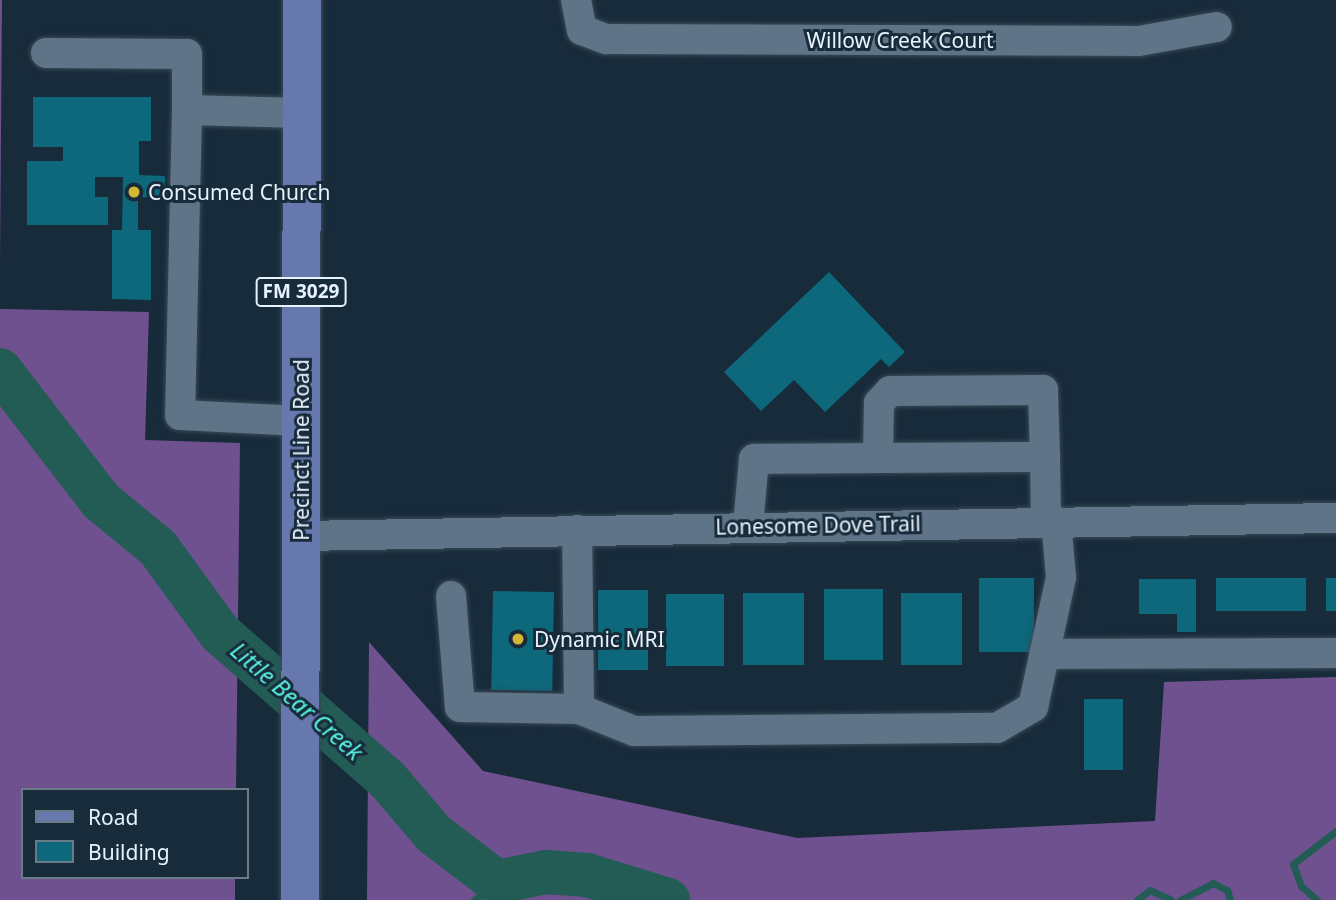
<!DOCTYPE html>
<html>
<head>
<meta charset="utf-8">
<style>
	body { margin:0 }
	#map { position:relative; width:1336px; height:900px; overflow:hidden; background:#182b3b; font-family:"Noto Sans",sans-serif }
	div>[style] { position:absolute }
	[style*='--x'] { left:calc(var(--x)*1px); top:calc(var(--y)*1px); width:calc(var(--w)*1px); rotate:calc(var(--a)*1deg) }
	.forest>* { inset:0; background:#6f518f }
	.stream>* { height:7px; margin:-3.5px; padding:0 3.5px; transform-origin:3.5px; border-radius:3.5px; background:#225c55 }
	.river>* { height:44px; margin:-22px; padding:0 22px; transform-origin:22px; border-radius:22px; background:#225c55 }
	.building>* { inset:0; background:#0c687a; transform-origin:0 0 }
	.roads { filter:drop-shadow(0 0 2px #394956) drop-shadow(0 0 2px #394956) }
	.minor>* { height:30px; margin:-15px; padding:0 15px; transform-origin:15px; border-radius:15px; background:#5f7487 }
	.major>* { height:38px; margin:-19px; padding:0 19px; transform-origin:19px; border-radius:19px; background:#6778ae }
	.dots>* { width:19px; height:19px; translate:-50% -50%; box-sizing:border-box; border:4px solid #182b3b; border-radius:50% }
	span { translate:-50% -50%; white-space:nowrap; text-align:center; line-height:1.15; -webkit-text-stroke:6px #182b3b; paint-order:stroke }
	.shield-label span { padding:2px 5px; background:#182b3b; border:2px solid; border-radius:5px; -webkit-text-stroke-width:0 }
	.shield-label { font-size:19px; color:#e6f2fc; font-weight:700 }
	.street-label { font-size:21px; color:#e6f2fc }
	.poi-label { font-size:21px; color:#e6f2fc }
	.left { translate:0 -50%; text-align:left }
	.water-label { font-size:23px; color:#57f3e2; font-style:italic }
	.legend { position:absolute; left:21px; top:788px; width:228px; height:91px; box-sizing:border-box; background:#182b3b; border:2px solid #6a7b88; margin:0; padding:9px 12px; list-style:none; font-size:21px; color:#e6f2fc }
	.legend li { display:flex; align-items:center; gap:14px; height:35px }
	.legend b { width:35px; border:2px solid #6a7b88 }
</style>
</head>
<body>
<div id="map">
	<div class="forest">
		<i style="clip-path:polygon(0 0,2px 0,0 265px)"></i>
		<i style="clip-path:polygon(0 309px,149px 312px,145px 440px,240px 443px,236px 790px,23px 790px,23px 877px,235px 877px,235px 900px,0 900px)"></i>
		<i style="clip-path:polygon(369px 642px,483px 771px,797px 838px,1155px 821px,1164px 682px,1336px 677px,1336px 900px,367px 900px)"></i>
	</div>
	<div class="stream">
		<i style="--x:474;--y:900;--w:29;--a:-38"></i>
		<i style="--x:1137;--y:900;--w:16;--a:-38"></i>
		<i style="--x:1150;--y:890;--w:23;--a:25"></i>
		<i style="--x:1180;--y:900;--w:37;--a:-27"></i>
		<i style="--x:1213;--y:883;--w:16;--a:27"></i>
		<i style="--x:1227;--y:890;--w:10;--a:73"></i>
		<i style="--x:1317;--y:900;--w:21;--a:-139"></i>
		<i style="--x:1301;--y:886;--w:23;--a:-110"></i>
		<i style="--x:1293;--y:864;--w:54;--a:-37.5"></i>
	</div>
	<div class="river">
		<i style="--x:0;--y:370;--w:165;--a:52.4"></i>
		<i style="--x:101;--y:501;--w:74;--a:39.5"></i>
		<i style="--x:158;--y:548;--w:105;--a:53.9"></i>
		<i style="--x:220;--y:633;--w:222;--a:41.2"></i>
		<i style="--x:387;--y:779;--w:72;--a:49.5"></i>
		<i style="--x:434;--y:834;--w:79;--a:37.3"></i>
		<i style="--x:497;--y:882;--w:50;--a:-11.5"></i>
		<i style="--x:546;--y:872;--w:41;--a:4.2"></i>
		<i style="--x:587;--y:875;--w:85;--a:17.2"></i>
	</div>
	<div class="building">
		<i style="clip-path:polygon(33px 97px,151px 97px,151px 141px,139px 141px,139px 175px,165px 176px,165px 198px,138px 197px,138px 230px,151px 230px,151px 300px,112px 299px,112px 230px,122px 230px,123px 177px,95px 177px,95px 197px,108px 197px,108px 225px,27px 225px,27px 161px,63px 161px,63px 147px,33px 147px)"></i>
		<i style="clip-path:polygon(829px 272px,905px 352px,889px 367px,881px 359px,825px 412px,794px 380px,761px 411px,724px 372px)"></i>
		<i style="left:979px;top:578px;width:55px;height:74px"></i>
		<i style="left:1216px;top:578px;width:90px;height:33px"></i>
		<i style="left:1326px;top:578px;width:10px;height:33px"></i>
		<i style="clip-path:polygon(1139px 579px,1196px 579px,1196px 632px,1177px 632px,1177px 614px,1139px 614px)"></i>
		<i style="left:824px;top:589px;width:59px;height:71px"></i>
		<i style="left:598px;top:590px;width:50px;height:80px"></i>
		<i style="left:493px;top:591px;width:61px;height:99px;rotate:1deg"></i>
		<i style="left:743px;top:593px;width:61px;height:72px"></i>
		<i style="left:901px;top:593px;width:61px;height:72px"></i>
		<i style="left:666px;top:594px;width:58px;height:72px"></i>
		<i style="left:1084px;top:699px;width:39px;height:71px"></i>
	</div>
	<div class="roads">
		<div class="minor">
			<i style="--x:576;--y:0;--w:31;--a:79"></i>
			<i style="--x:582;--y:30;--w:26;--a:21"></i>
			<i style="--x:606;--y:39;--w:533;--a:0.21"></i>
			<i style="--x:1139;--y:41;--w:79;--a:-10.2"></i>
			<i style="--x:46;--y:53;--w:141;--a:0.4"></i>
			<i style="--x:187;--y:54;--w:56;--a:90"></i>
			<i style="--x:187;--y:110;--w:115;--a:1.5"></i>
			<i style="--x:187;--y:110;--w:305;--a:91.3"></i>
			<i style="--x:180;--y:415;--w:121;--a:2.8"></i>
			<i style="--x:878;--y:458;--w:55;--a:-89"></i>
			<i style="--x:879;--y:403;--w:16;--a:-47"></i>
			<i style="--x:890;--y:391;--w:153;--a:-0.4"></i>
			<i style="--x:1043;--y:390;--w:67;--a:88.3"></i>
			<i style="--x:748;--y:526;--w:67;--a:-84.9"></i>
			<i style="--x:754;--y:459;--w:291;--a:-0.4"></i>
			<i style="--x:1045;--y:457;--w:64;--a:89.1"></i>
			<i style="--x:301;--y:536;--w:1035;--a:-1"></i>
			<i style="--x:451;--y:596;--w:111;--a:85.4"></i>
			<i style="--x:460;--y:707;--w:119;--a:1"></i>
			<i style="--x:579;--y:709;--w:179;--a:-90.6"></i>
			<i style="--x:1044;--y:654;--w:292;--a:-0.2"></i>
			<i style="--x:579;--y:709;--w:59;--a:21.8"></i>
			<i style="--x:634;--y:731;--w:363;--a:-0.5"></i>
			<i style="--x:997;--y:728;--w:42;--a:-30.3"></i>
			<i style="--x:1033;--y:707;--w:133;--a:-77.8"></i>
			<i style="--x:1061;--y:577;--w:56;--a:-95.1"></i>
		</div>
		<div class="major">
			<i style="--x:300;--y:900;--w:900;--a:-89.87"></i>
		</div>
	</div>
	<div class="dots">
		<i style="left:134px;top:192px;background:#d4b635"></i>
		<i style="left:518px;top:639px;background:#d4b635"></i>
	</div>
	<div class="shield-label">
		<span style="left:301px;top:292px">FM 3029</span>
	</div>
	<div class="street-label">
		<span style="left:900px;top:40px">Willow Creek Court</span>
		<span style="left:301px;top:450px;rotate:-90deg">Precinct Line Road</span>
		<span style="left:818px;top:525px;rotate:-1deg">Lonesome Dove Trail</span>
	</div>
	<div class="poi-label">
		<span class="left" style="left:148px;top:192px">Consumed Church</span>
		<span class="left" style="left:534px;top:639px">Dynamic MRI</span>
	</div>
	<div class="water-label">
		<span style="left:297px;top:701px;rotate:41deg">Little Bear Creek</span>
	</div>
	<ul class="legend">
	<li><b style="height:9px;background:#6778ae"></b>Road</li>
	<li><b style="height:19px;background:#0c687a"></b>Building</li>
	</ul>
</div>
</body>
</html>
